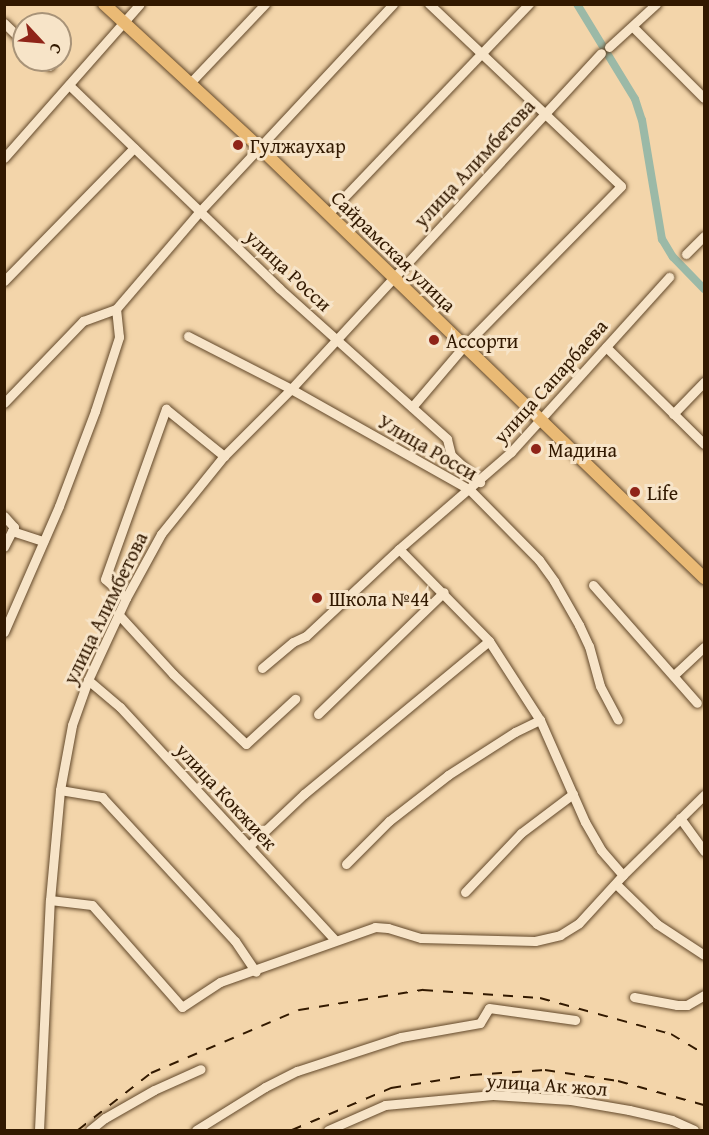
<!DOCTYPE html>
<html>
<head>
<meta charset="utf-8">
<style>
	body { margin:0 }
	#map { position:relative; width:709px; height:1135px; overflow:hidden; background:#f3d5aa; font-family:"Gentium Book Plus",serif }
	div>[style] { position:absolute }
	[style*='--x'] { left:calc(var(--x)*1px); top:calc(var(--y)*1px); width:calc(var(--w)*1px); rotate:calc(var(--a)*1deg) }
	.canal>* { height:8px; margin:-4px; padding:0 4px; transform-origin:4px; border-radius:4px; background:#9bb9a7 }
	.roads { filter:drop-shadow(0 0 2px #62482a) drop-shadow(0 0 2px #62482a) }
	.minor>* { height:9px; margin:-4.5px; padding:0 4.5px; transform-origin:4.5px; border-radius:4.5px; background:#f7e4c8 }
	.major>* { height:12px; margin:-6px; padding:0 6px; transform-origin:6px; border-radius:6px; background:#eaba75 }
	.rail>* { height:2px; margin-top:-1px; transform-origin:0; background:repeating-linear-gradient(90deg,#321900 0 10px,transparent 0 20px) }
	.dots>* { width:16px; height:16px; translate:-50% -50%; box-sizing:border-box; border:3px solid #f7e4c8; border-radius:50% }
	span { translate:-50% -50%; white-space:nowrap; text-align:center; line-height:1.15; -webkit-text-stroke:6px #f7e4c8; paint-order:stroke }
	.poi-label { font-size:20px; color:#321900 }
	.left { translate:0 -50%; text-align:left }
	.street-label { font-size:20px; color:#321900 }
	.frame { position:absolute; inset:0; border:6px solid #321900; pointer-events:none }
	.north { position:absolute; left:12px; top:12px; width:60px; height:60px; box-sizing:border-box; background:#f7e4c8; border:2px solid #a89378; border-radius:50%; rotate:116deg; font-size:16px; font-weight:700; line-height:24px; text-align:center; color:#321900 }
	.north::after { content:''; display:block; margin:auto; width:21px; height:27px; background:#8f2418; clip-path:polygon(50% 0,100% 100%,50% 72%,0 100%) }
</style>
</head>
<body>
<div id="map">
	<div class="canal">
		<i style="--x:577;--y:4;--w:111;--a:58.6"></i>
		<i style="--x:635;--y:99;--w:22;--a:72"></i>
		<i style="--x:642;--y:120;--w:121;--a:80.5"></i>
		<i style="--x:662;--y:239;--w:21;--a:59"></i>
		<i style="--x:673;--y:257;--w:45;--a:45.9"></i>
	</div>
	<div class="roads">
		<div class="minor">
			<i style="--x:4;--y:23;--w:28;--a:44"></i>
			<i style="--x:633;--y:27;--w:100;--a:45"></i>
			<i style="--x:609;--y:47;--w:64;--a:-42.5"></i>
			<i style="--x:43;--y:60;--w:9;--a:41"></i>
			<i style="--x:190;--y:83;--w:109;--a:-46.5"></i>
			<i style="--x:69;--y:85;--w:292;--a:44"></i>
			<i style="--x:279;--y:288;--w:226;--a:41.9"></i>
			<i style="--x:447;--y:439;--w:16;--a:76"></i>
			<i style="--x:451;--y:455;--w:40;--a:43"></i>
			<i style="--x:4;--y:158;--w:205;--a:-48.6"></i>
			<i style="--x:328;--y:214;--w:291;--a:-46.3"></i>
			<i style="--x:686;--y:254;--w:25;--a:-45"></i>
			<i style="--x:4;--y:281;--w:186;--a:-45.7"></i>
			<i style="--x:188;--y:336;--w:116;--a:27.2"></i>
			<i style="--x:291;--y:389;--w:206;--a:29.4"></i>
			<i style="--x:470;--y:490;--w:98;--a:45.4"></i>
			<i style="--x:539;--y:560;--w:26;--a:54"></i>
			<i style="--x:554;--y:581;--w:51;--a:60.4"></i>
			<i style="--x:579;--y:625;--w:23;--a:65"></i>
			<i style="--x:589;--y:646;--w:41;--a:74.6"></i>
			<i style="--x:600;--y:686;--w:38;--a:62"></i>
			<i style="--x:606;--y:347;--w:138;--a:44.7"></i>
			<i style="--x:4;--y:403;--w:114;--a:-46.1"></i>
			<i style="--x:83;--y:321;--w:35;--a:-20"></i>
			<i style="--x:116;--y:309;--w:130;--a:-49.4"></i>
			<i style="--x:201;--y:210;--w:282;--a:-47"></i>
			<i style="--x:412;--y:407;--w:80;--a:-49.6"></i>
			<i style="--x:464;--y:346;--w:224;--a:-45.5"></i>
			<i style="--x:621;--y:186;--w:265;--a:-136.5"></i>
			<i style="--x:673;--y:414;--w:45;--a:-45.9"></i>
			<i style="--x:4;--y:516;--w:15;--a:48"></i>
			<i style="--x:14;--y:527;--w:22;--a:117"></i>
			<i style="--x:12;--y:531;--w:33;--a:18"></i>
			<i style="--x:399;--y:549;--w:129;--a:45.6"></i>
			<i style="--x:489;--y:641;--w:94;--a:57.2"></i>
			<i style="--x:540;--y:720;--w:111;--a:66.2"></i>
			<i style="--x:585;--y:822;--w:32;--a:60"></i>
			<i style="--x:601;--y:850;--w:33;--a:49"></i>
			<i style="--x:593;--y:585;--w:157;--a:48.6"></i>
			<i style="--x:126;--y:598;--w:28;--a:-138"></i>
			<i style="--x:105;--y:579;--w:181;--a:-70.3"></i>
			<i style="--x:166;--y:409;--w:75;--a:39"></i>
			<i style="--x:119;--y:615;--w:80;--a:47.5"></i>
			<i style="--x:173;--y:674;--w:101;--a:43.8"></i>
			<i style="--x:246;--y:744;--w:67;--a:-42.6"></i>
			<i style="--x:4;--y:632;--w:137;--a:-66.4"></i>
			<i style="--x:59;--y:506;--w:102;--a:-69.2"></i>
			<i style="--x:95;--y:411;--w:78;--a:-72"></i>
			<i style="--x:119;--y:337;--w:28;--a:-96"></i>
			<i style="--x:262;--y:668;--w:40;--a:-40"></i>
			<i style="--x:293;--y:642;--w:14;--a:-25"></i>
			<i style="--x:306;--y:636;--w:127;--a:-43.1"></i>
			<i style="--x:399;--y:549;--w:148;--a:-40.9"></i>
			<i style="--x:511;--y:452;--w:236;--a:-47.9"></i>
			<i style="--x:674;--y:675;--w:41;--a:-43"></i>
			<i style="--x:88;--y:680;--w:42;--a:40.2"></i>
			<i style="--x:120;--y:707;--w:317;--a:47.3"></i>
			<i style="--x:318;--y:714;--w:175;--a:-44.1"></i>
			<i style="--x:60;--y:790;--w:43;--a:9.5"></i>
			<i style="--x:102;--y:797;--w:196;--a:47.3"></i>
			<i style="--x:235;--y:941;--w:37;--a:56"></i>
			<i style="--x:680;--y:818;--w:41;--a:54"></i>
			<i style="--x:249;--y:846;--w:76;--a:-43.4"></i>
			<i style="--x:304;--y:794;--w:240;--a:-39.6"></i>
			<i style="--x:346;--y:864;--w:61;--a:-45"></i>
			<i style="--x:389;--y:821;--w:75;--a:-37.9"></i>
			<i style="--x:448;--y:775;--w:80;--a:-32.7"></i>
			<i style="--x:515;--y:732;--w:28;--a:-26"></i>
			<i style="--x:616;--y:884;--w:57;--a:44.3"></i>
			<i style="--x:657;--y:924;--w:56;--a:33.4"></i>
			<i style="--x:465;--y:892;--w:81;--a:-46.5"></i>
			<i style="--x:521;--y:833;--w:65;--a:-36.9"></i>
			<i style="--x:50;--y:900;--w:42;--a:6.8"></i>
			<i style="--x:92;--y:905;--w:136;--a:48.6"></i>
			<i style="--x:182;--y:1007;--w:45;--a:-33.3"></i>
			<i style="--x:220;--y:982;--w:164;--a:-19.5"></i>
			<i style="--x:375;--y:927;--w:13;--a:4"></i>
			<i style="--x:388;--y:928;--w:34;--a:17"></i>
			<i style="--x:421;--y:938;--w:114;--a:1.5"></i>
			<i style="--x:535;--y:941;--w:26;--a:-13"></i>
			<i style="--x:560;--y:935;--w:22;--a:-32"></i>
			<i style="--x:579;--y:923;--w:65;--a:-47.5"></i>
			<i style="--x:623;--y:875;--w:114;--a:-44.6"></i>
			<i style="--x:634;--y:997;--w:44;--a:10.5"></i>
			<i style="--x:677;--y:1005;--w:10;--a:0"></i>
			<i style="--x:687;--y:1005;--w:20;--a:-30"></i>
			<i style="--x:39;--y:1130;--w:230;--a:-87.3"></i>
			<i style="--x:50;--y:900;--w:110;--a:-84.8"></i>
			<i style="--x:60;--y:790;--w:66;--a:-79.5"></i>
			<i style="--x:72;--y:725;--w:48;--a:-70.4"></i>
			<i style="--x:88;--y:680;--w:90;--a:-65.1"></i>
			<i style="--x:126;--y:598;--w:73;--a:-61.3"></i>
			<i style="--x:161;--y:534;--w:100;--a:-51.1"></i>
			<i style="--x:224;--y:456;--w:95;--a:-45"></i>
			<i style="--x:291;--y:389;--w:457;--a:-47.3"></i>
			<i style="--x:90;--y:1130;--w:19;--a:-39"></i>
			<i style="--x:105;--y:1118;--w:56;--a:-29.7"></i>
			<i style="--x:154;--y:1090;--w:51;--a:-24.1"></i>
			<i style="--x:196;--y:1130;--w:81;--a:-31.9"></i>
			<i style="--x:265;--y:1087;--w:36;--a:-27"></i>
			<i style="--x:297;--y:1071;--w:109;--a:-18.1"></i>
			<i style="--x:401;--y:1037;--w:80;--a:-10"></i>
			<i style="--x:480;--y:1023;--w:17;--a:-59"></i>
			<i style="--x:489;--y:1008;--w:87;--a:7.9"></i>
			<i style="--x:328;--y:1130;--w:62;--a:-23.7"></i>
			<i style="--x:385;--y:1105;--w:108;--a:-5.3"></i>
			<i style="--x:493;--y:1095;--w:78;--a:3.7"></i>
			<i style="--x:571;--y:1100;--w:59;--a:9.8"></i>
			<i style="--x:629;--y:1110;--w:44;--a:13.1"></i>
			<i style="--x:672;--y:1120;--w:24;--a:24"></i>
		</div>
		<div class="major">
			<i style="--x:104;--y:4;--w:211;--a:42.7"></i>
			<i style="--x:259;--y:147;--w:620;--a:44.08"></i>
		</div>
	</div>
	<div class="rail">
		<i style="--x:78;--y:1130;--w:93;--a:-38"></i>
		<i style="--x:151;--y:1073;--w:161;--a:-23.1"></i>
		<i style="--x:299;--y:1010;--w:126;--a:-9.2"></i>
		<i style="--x:423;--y:990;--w:117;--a:3.9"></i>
		<i style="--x:540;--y:998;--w:136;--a:15.4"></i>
		<i style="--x:671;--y:1034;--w:39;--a:31"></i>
		<i style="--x:292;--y:1130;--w:108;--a:-23"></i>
		<i style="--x:391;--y:1088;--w:82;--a:-9.1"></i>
		<i style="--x:472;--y:1075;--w:73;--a:-3.9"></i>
		<i style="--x:545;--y:1070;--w:74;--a:8.6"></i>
		<i style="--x:618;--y:1081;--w:89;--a:15.6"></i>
	</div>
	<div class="dots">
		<i style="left:238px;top:145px;background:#8f2418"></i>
		<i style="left:434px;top:340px;background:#8f2418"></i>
		<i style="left:536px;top:449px;background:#8f2418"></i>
		<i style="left:635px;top:492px;background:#8f2418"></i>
		<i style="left:317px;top:598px;background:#8f2418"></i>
	</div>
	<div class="poi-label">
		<span class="left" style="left:250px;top:145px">Гулжаухар</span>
		<span class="left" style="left:446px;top:340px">Ассорти</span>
		<span class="left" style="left:548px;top:449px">Мадина</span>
		<span class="left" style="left:647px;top:492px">Life</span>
		<span class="left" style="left:329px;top:598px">Школа №44</span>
	</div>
	<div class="street-label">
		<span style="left:474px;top:163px;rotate:-47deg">улица Алимбетова</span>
		<span style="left:394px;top:251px;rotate:44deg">Сайрамская улица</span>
		<span style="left:289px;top:270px;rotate:43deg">улица Росси</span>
		<span style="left:550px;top:381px;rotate:-48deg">улица Сапарбаева</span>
		<span style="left:428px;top:447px;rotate:30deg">Улица Росси</span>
		<span style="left:105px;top:608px;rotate:-64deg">улица Алимбетова</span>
		<span style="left:227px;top:796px;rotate:47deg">улица Кокжиек</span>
		<span style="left:547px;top:1084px;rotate:4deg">улица Ак жол</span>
	</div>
	<div class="frame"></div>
	<div class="north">С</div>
</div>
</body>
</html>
